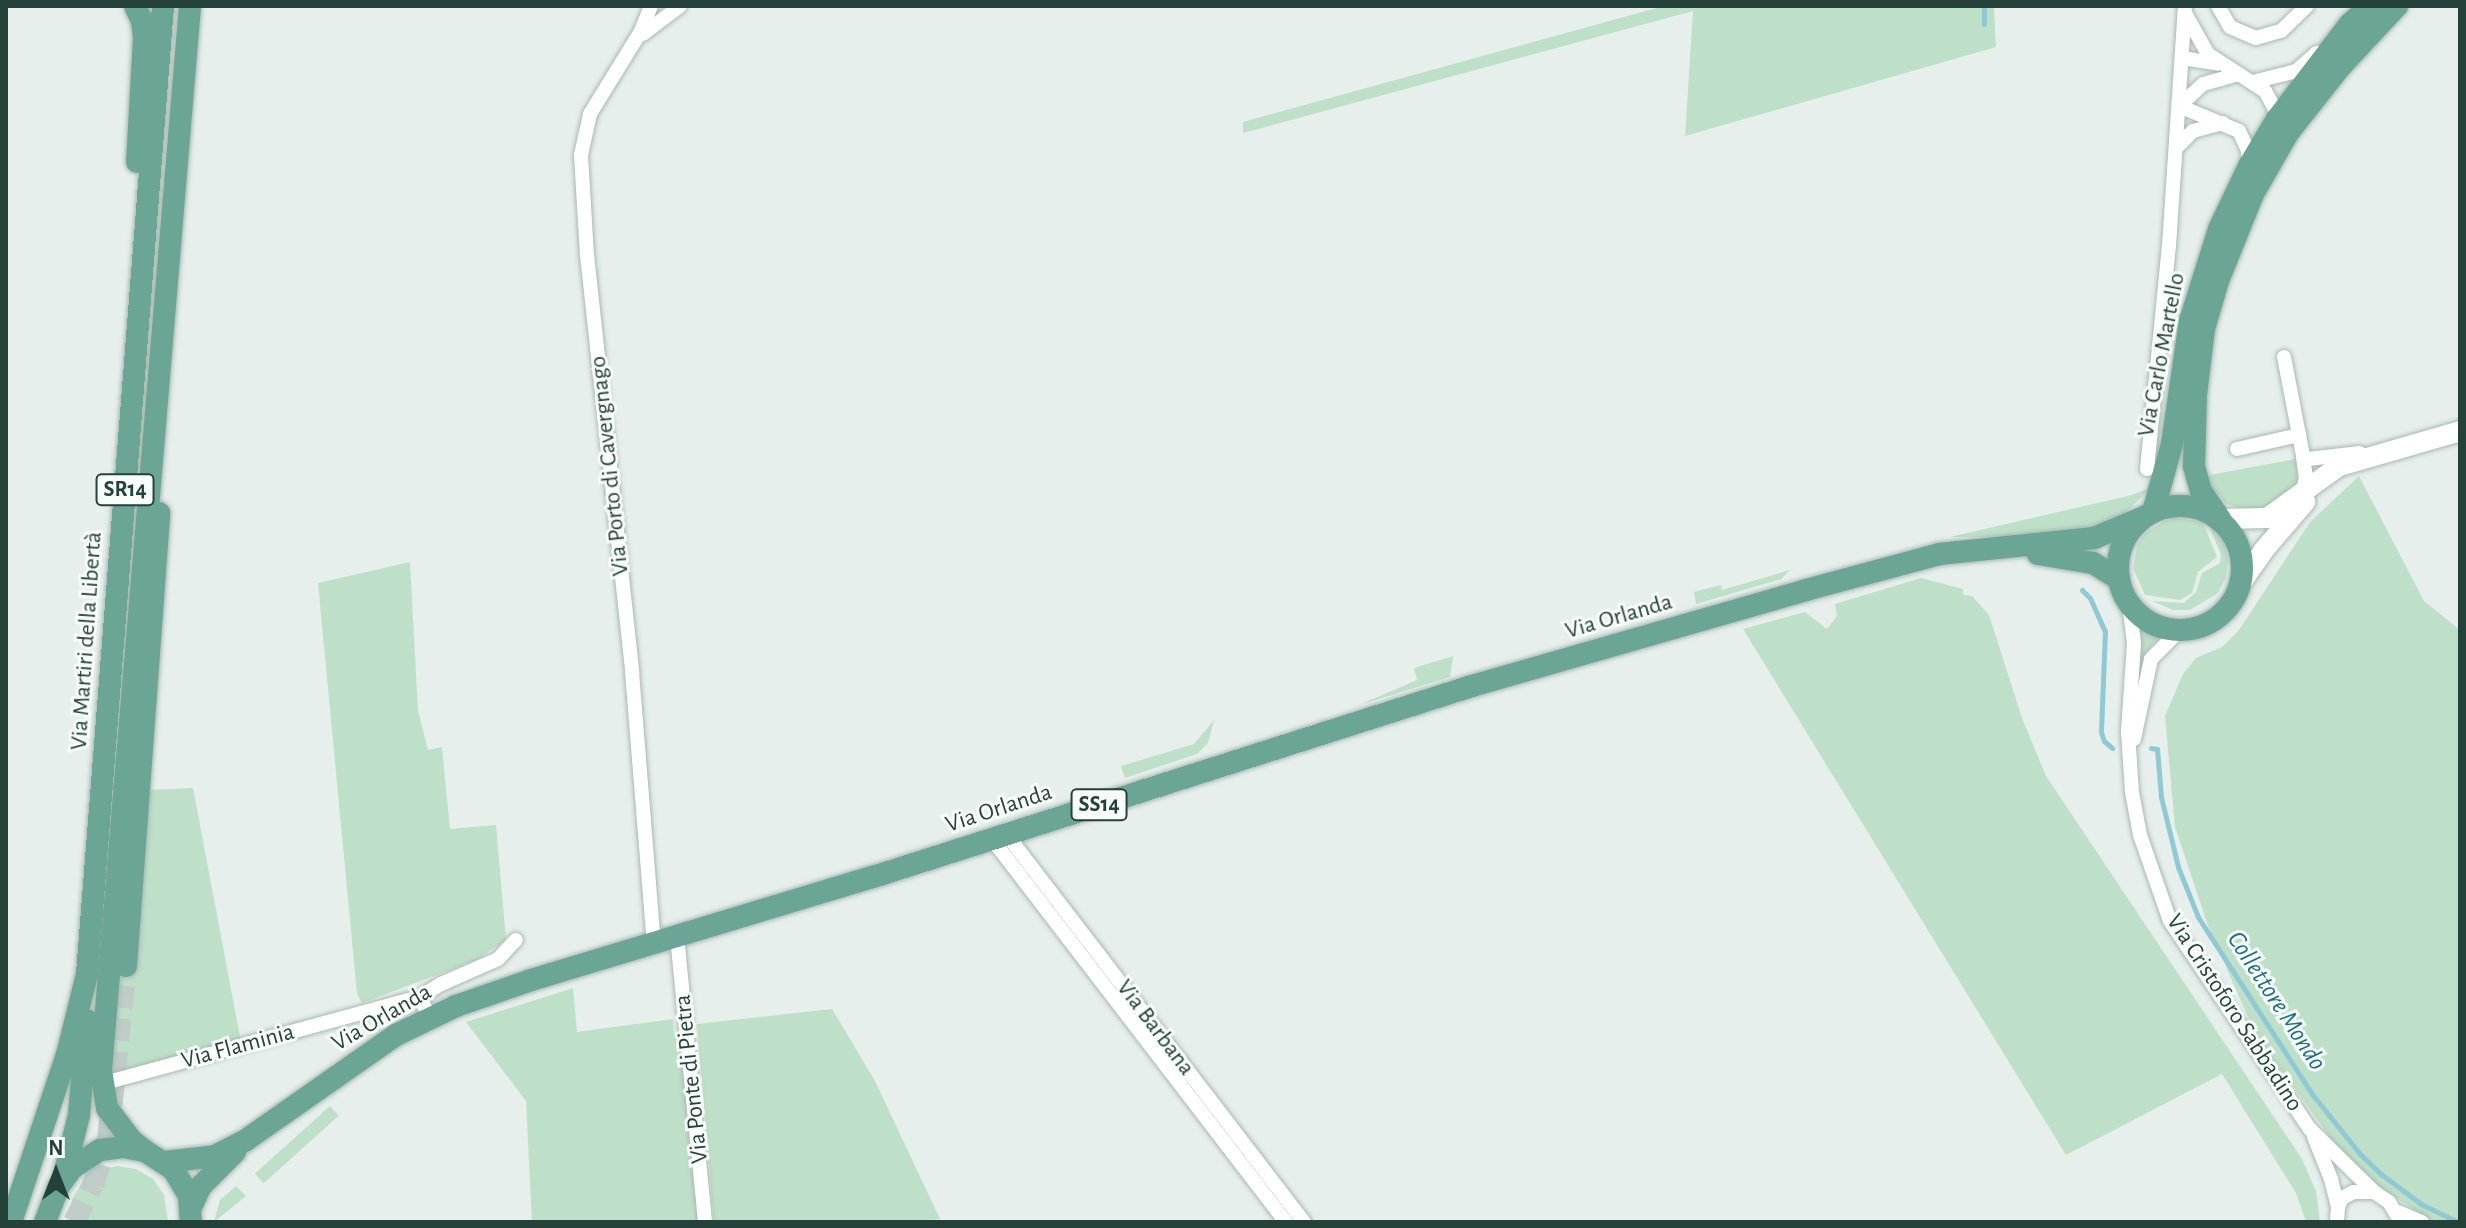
<!DOCTYPE html>
<html>
<head>
<meta charset="utf-8">
<style>
	body { margin:0 }
	#map { position:relative; width:2466px; height:1228px; overflow:hidden; background:#e6efeb; font-family:"Alegreya Sans",sans-serif }
	div>[style] { position:absolute }
	[style*='--x'] { left:calc(var(--x)*1px); top:calc(var(--y)*1px); width:calc(var(--w)*1px); rotate:calc(var(--a)*1deg) }
	.green>* { inset:0; background:#bfe0c8; transform-origin:0 0 }
	.stream>* { height:5px; margin:-2.5px; padding:0 2.5px; transform-origin:2.5px; border-radius:2.5px; background:#8ec9d4 }
	.primary-tunnel>* { height:22px; margin-top:-11px; transform-origin:0; background:repeating-linear-gradient(90deg,#bfccc8 0 22px,transparent 0 33px) }
	.roads { filter:drop-shadow(0 0 2px #a8b8b2) drop-shadow(0 0 2px #a8b8b2) }
	.street>* { height:14px; margin:-7px; padding:0 7px; transform-origin:7px; border-radius:7px; background:#fff }
	.secondary>* { height:20px; margin:-10px; padding:0 10px; transform-origin:10px; border-radius:10px; background:#fff }
	.primary>* { height:22px; margin:-11px; padding:0 11px; transform-origin:11px; border-radius:11px; background:#6aa596 }
	.primary>.ring { margin:-11px; padding:0; box-sizing:content-box; background:none; border:22px solid #6aa596; border-radius:50% }
	span { translate:-50% -50%; white-space:nowrap; text-align:center; line-height:1.15; -webkit-text-stroke:6px #f7fbf9; paint-order:stroke }
	.shield-label span { padding:2px 6px; background:#f7fbf9; border:2px solid; border-radius:6px; -webkit-text-stroke-width:0 }
	.shield-label { font-size:22px; color:#24423a; font-weight:700 }
	.street-label { font-size:24px; color:#24423a }
	.water-label { font-size:26px; color:#1c6f80; font-style:italic }
	.frame { position:absolute; inset:0; border:8px solid #24423a; pointer-events:none }
	.north { position:absolute; left:16px; top:1132px; width:80px; height:80px; -webkit-text-stroke:6px #f7fbf9; paint-order:stroke; rotate:0deg; font-size:22px; font-weight:700; line-height:32px; text-align:center; color:#24423a }
	.north::after { content:''; display:block; margin:auto; width:28px; height:36px; background:#24423a; clip-path:polygon(50% 0,100% 100%,50% 72%,0 100%) }
</style>
</head>
<body>
<div id="map">
	<div class="green">
		<i style="clip-path:polygon(1664px 6px,1994px 6px,1996px 47px,1685px 136px,1693px 11px,1243px 133px,1243px 122px)"></i>
		<i style="clip-path:polygon(2296px 459px,2298px 483px,2266px 508px,2245px 510px,2225px 503px,2204px 476px)"></i>
		<i style="clip-path:polygon(2359px 476px,2424px 601px,2460px 630px,2460px 1222px,2433px 1222px,2373px 1183px,2332px 1140px,2256px 1035px,2208px 926px,2175px 827px,2165px 716px,2183px 674px,2196px 658px,2222px 647px,2239px 630px,2310px 522px)"></i>
		<i style="clip-path:polygon(2152px 487px,2123px 515px,2104px 527px,2025px 537px,1950px 537px,2132px 495px)"></i>
		<i style="clip-path:polygon(2172px 517px,2203px 522px,2217px 557px,2198px 572px,2192px 593px,2180px 600px,2145px 595px,2133px 568px,2137px 546px,2145px 533px)"></i>
		<i style="clip-path:polygon(2209px 526px,2223px 541px,2228px 558px,2226px 578px,2218px 593px,2190px 610px,2173px 610px,2152px 601px,2184px 603px,2196px 592px,2202px 573px,2220px 563px,2221px 554px)"></i>
		<i style="clip-path:polygon(410px 562px,418px 711px,428px 750px,442px 747px,450px 829px,496px 825px,506px 940px,476px 960px,362px 1003px,357px 994px,318px 583px)"></i>
		<i style="clip-path:polygon(1790px 570px,1781px 579px,1696px 604px,1694px 592px,1721px 585px,1722px 590px)"></i>
		<i style="clip-path:polygon(1921px 578px,1963px 589px,1963px 595px,1972px 596px,1989px 615px,2022px 718px,2046px 776px,2302px 1159px,2316px 1191px,2320px 1222px,2306px 1222px,2296px 1193px,2222px 1074px,2066px 1155px,1743px 629px,1805px 612px,1827px 629px,1837px 616px,1835px 604px)"></i>
		<i style="clip-path:polygon(2141px 627px,2160px 635px,2149px 649px,2140px 670px)"></i>
		<i style="clip-path:polygon(1453px 656px,1450px 677px,1359px 705px,1417px 680px,1414px 668px)"></i>
		<i style="clip-path:polygon(1214px 720px,1208px 743px,1197px 754px,1125px 778px,1121px 766px,1194px 744px)"></i>
		<i style="clip-path:polygon(193px 788px,241px 1042px,126px 1072px,112px 1072px,117px 965px,149px 790px)"></i>
		<i style="clip-path:polygon(573px 988px,577px 1032px,673px 1019px,674px 1034px,683px 1035px,698px 1222px,532px 1222px,526px 1101px,466px 1022px)"></i>
		<i style="clip-path:polygon(832px 1009px,875px 1081px,940px 1219px,903px 1222px,714px 1222px,697px 1024px)"></i>
		<i style="left:330px;top:1106px;width:13px;height:101px;rotate:48deg"></i>
		<i style="clip-path:polygon(117px 1166px,136px 1169px,153px 1179px,164px 1195px,168px 1222px,70px 1222px,72px 1199px,82px 1183px,98px 1171px)"></i>
		<i style="clip-path:polygon(236px 1186px,246px 1196px,214px 1222px,220px 1200px)"></i>
	</div>
	<div class="stream">
		<i style="--x:1984;--y:6;--w:18;--a:90"></i>
		<i style="--x:2082;--y:590;--w:11;--a:45"></i>
		<i style="--x:2090;--y:598;--w:36;--a:66"></i>
		<i style="--x:2105;--y:631;--w:101;--a:92.3"></i>
		<i style="--x:2101;--y:732;--w:9;--a:72"></i>
		<i style="--x:2104;--y:741;--w:11;--a:41"></i>
		<i style="--x:2151;--y:748;--w:6;--a:9"></i>
		<i style="--x:2157;--y:749;--w:48;--a:85.2"></i>
		<i style="--x:2161;--y:797;--w:72;--a:76.3"></i>
		<i style="--x:2178;--y:867;--w:54;--a:68.2"></i>
		<i style="--x:2198;--y:917;--w:211;--a:57.2"></i>
		<i style="--x:2312;--y:1094;--w:77;--a:51.3"></i>
		<i style="--x:2360;--y:1154;--w:29;--a:44"></i>
		<i style="--x:2381;--y:1174;--w:50;--a:36.9"></i>
		<i style="--x:2421;--y:1204;--w:41;--a:25.9"></i>
	</div>
	<div class="primary-tunnel">
		<i style="--x:74;--y:1222;--w:42;--a:-62.8"></i>
		<i style="--x:93;--y:1185;--w:48;--a:-71.9"></i>
		<i style="--x:108;--y:1139;--w:174;--a:-84.1"></i>
	</div>
	<div class="roads">
		<div class="street">
			<i style="--x:651;--y:6;--w:27;--a:112"></i>
			<i style="--x:641;--y:31;--w:97;--a:121.6"></i>
			<i style="--x:590;--y:114;--w:42;--a:102.4"></i>
			<i style="--x:581;--y:155;--w:100;--a:86.6"></i>
			<i style="--x:587;--y:255;--w:419;--a:83.8"></i>
			<i style="--x:632;--y:672;--w:272;--a:85.4"></i>
			<i style="--x:2218;--y:6;--w:24;--a:60"></i>
			<i style="--x:2230;--y:27;--w:28;--a:23"></i>
			<i style="--x:2256;--y:38;--w:26;--a:-16"></i>
			<i style="--x:2281;--y:31;--w:36;--a:-44"></i>
			<i style="--x:2186;--y:15;--w:45;--a:60.6"></i>
			<i style="--x:2208;--y:54;--w:68;--a:33"></i>
			<i style="--x:2265;--y:91;--w:21;--a:61"></i>
			<i style="--x:2275;--y:109;--w:13;--a:81"></i>
			<i style="--x:643;--y:34;--w:46;--a:-37.1"></i>
			<i style="--x:2182;--y:58;--w:36;--a:9"></i>
			<i style="--x:2235;--y:75;--w:33;--a:164"></i>
			<i style="--x:2203;--y:84;--w:33;--a:137"></i>
			<i style="--x:2179;--y:106;--w:65;--a:22.6"></i>
			<i style="--x:2239;--y:131;--w:21;--a:65"></i>
			<i style="--x:2248;--y:150;--w:15;--a:86"></i>
			<i style="--x:2253;--y:82;--w:44;--a:-14.3"></i>
			<i style="--x:2296;--y:71;--w:28;--a:-41"></i>
			<i style="--x:2176;--y:148;--w:24;--a:-45"></i>
			<i style="--x:2193;--y:131;--w:31;--a:-15"></i>
			<i style="--x:2284;--y:357;--w:101;--a:79.1"></i>
			<i style="--x:2237;--y:449;--w:64;--a:-12.7"></i>
			<i style="--x:2147;--y:469;--w:224;--a:-84.4"></i>
			<i style="--x:2169;--y:246;--w:241;--a:-86.2"></i>
			<i style="--x:2302;--y:493;--w:16;--a:-75"></i>
			<i style="--x:2306;--y:478;--w:22;--a:-98"></i>
			<i style="--x:2303;--y:456;--w:6;--a:31"></i>
			<i style="--x:2308;--y:459;--w:52;--a:-6.6"></i>
			<i style="--x:2129;--y:603;--w:40;--a:82.9"></i>
			<i style="--x:2134;--y:643;--w:89;--a:93.9"></i>
			<i style="--x:2128;--y:732;--w:60;--a:86.2"></i>
			<i style="--x:2132;--y:792;--w:44;--a:79.5"></i>
			<i style="--x:2140;--y:835;--w:91;--a:70.8"></i>
			<i style="--x:2170;--y:921;--w:251;--a:56.1"></i>
			<i style="--x:2310;--y:1129;--w:90;--a:44.5"></i>
			<i style="--x:2374;--y:1192;--w:18;--a:34"></i>
			<i style="--x:2389;--y:1202;--w:23;--a:59"></i>
			<i style="--x:2134;--y:739;--w:82;--a:-78"></i>
			<i style="--x:2151;--y:659;--w:41;--a:-45"></i>
			<i style="--x:1007;--y:835;--w:488;--a:52.5"></i>
			<i style="--x:992;--y:839;--w:483;--a:52.5"></i>
			<i style="--x:677;--y:936;--w:287;--a:84.4"></i>
			<i style="--x:420;--y:997;--w:25;--a:-32"></i>
			<i style="--x:441;--y:984;--w:62;--a:-23.7"></i>
			<i style="--x:498;--y:959;--w:26;--a:-47"></i>
			<i style="--x:101;--y:1084;--w:331;--a:-15.3"></i>
			<i style="--x:420;--y:997;--w:23;--a:65"></i>
			<i style="--x:2314;--y:1137;--w:45;--a:68"></i>
			<i style="--x:2331;--y:1179;--w:29;--a:76"></i>
			<i style="--x:2338;--y:1207;--w:15;--a:94"></i>
			<i style="--x:2338;--y:1207;--w:10;--a:-66"></i>
			<i style="--x:2342;--y:1198;--w:13;--a:-27"></i>
			<i style="--x:2354;--y:1192;--w:20;--a:0"></i>
			<i style="--x:2398;--y:1212;--w:26;--a:23"></i>
		</div>
		<div class="secondary">
			<i style="--x:2220;--y:519;--w:47;--a:-1.2"></i>
			<i style="--x:2267;--y:518;--w:89;--a:-35.8"></i>
			<i style="--x:2339;--y:466;--w:126;--a:-16.1"></i>
			<i style="--x:2241;--y:583;--w:39;--a:-55"></i>
			<i style="--x:2263;--y:551;--w:65;--a:-49.4"></i>
		</div>
		<div class="primary">
			<i style="--x:135;--y:6;--w:17;--a:65"></i>
			<i style="--x:142;--y:21;--w:17;--a:83"></i>
			<i style="--x:144;--y:38;--w:124;--a:93.2"></i>
			<i class="ring" style="left:2118px;top:506px;width:102px;height:102px"></i>
			<i style="--x:2153;--y:512;--w:71;--a:-74.4"></i>
			<i style="--x:2172;--y:444;--w:124;--a:-81.7"></i>
			<i style="--x:2190;--y:321;--w:96;--a:-72.5"></i>
			<i style="--x:2219;--y:229;--w:70;--a:-64.5"></i>
			<i style="--x:2249;--y:166;--w:55;--a:-59.2"></i>
			<i style="--x:2277;--y:119;--w:120;--a:-52.5"></i>
			<i style="--x:2350;--y:24;--w:27;--a:-42"></i>
			<i style="--x:2220;--y:519;--w:34;--a:-124"></i>
			<i style="--x:2201;--y:491;--w:26;--a:-106"></i>
			<i style="--x:2194;--y:466;--w:71;--a:-88.4"></i>
			<i style="--x:2196;--y:395;--w:66;--a:-83.1"></i>
			<i style="--x:2204;--y:329;--w:50;--a:-73.7"></i>
			<i style="--x:2218;--y:281;--w:94;--a:-68.1"></i>
			<i style="--x:2253;--y:194;--w:70;--a:-60.2"></i>
			<i style="--x:2288;--y:133;--w:85;--a:-51.7"></i>
			<i style="--x:2341;--y:66;--w:82;--a:-47"></i>
			<i style="--x:2038;--y:554;--w:56;--a:9.3"></i>
			<i style="--x:2093;--y:563;--w:31;--a:32"></i>
			<i style="--x:126;--y:966;--w:454;--a:-85.8"></i>
			<i style="--x:145;--y:1151;--w:16;--a:-142"></i>
			<i style="--x:132;--y:1141;--w:41;--a:-127.1"></i>
			<i style="--x:107;--y:1108;--w:38;--a:-99"></i>
			<i style="--x:101;--y:1070;--w:1068;--a:-85.22"></i>
			<i style="--x:165;--y:1162;--w:50;--a:-6.8"></i>
			<i style="--x:215;--y:1156;--w:35;--a:-27"></i>
			<i style="--x:246;--y:1140;--w:183;--a:-35"></i>
			<i style="--x:396;--y:1035;--w:67;--a:-25.8"></i>
			<i style="--x:456;--y:1006;--w:79;--a:-19.1"></i>
			<i style="--x:531;--y:980;--w:357;--a:-16.8"></i>
			<i style="--x:873;--y:877;--w:629;--a:-17.69"></i>
			<i style="--x:1472;--y:686;--w:348;--a:-16"></i>
			<i style="--x:1806;--y:590;--w:138;--a:-15.1"></i>
			<i style="--x:1939;--y:554;--w:156;--a:-5.9"></i>
			<i style="--x:2094;--y:538;--w:52;--a:-22.6"></i>
			<i style="--x:64;--y:1175;--w:62;--a:-76"></i>
			<i style="--x:79;--y:1115;--w:95;--a:-85.2"></i>
			<i style="--x:191;--y:1207;--w:23;--a:-65"></i>
			<i style="--x:201;--y:1186;--w:48;--a:-45"></i>
			<i style="--x:11;--y:1222;--w:176;--a:-71.5"></i>
			<i style="--x:67;--y:1055;--w:83;--a:-76.1"></i>
			<i style="--x:87;--y:974;--w:971;--a:-85.51"></i>
			<i style="--x:45;--y:1222;--w:39;--a:-69"></i>
			<i style="--x:59;--y:1186;--w:22;--a:-54"></i>
			<i style="--x:72;--y:1168;--w:33;--a:-33"></i>
			<i style="--x:100;--y:1150;--w:23;--a:-7"></i>
			<i style="--x:123;--y:1147;--w:22;--a:10"></i>
			<i style="--x:145;--y:1151;--w:33;--a:33"></i>
			<i style="--x:173;--y:1169;--w:31;--a:59"></i>
			<i style="--x:189;--y:1196;--w:26;--a:86"></i>
		</div>
	</div>
	<div class="shield-label">
		<span style="left:125px;top:490px">SR14</span>
		<span style="left:1099px;top:805px">SS14</span>
	</div>
	<div class="street-label">
		<span style="left:2162px;top:355px;rotate:-79deg">Via Carlo Martello</span>
		<span style="left:610px;top:466px;rotate:-96deg">Via Porto di Cavergnago</span>
		<span style="left:1619px;top:617px;rotate:-16deg">Via Orlanda</span>
		<span style="left:87px;top:641px;rotate:-86deg">Via Martiri della Libertà</span>
		<span style="left:999px;top:809px;rotate:-18deg">Via Orlanda</span>
		<span style="left:2234px;top:1013px;rotate:57deg">Via Cristoforo Sabbadino</span>
		<span style="left:382px;top:1018px;rotate:-30deg">Via Orlanda</span>
		<span style="left:1155px;top:1028px;rotate:53deg">Via Barbana</span>
		<span style="left:238px;top:1047px;rotate:-15deg">Via Flaminia</span>
		<span style="left:692px;top:1079px;rotate:-96deg">Via Ponte di Pietra</span>
	</div>
	<div class="water-label">
		<span style="left:2276px;top:1001px;rotate:57deg">Collettore Mondo</span>
	</div>
	<div class="frame"></div>
	<div class="north">N</div>
</div>
</body>
</html>
